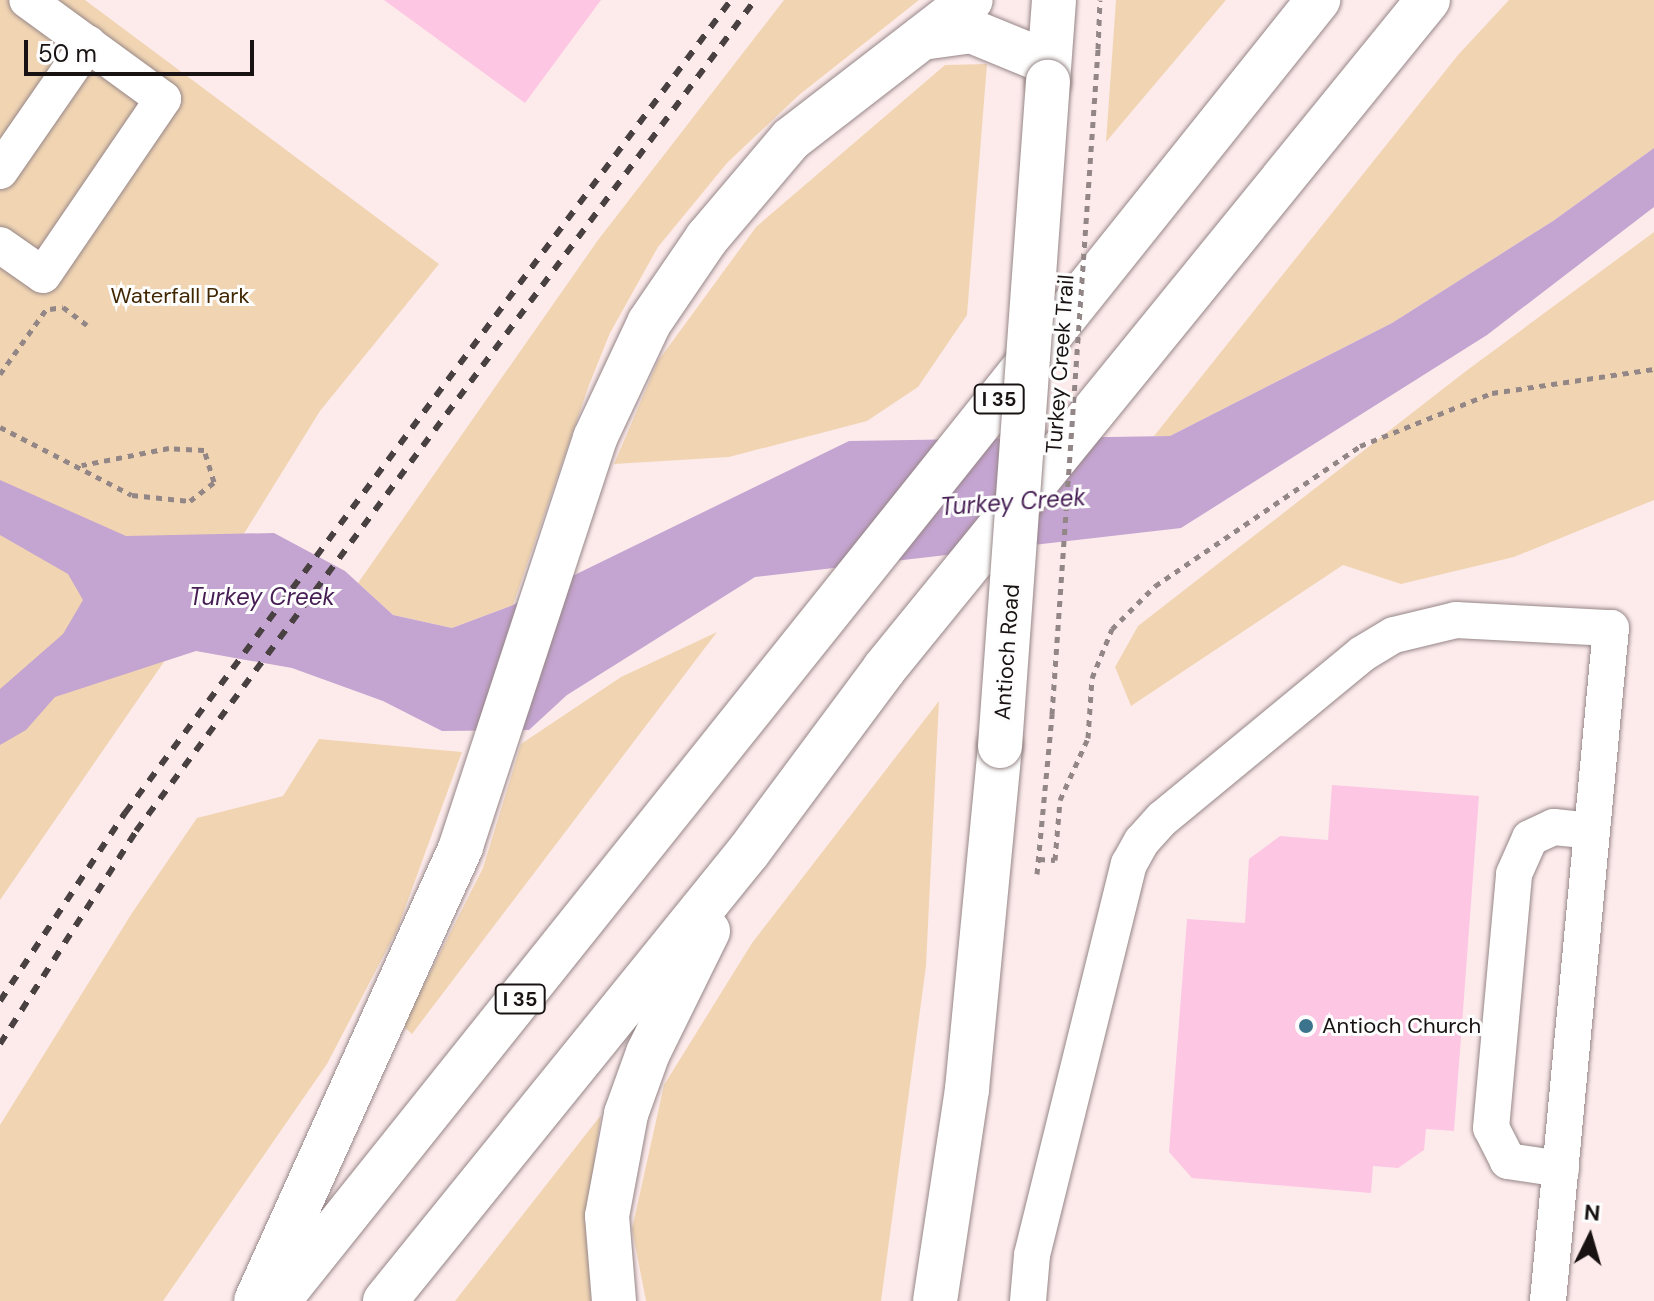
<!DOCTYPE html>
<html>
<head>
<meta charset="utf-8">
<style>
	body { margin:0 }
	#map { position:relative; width:1654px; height:1301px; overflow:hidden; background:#fdebec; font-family:"DM Sans",sans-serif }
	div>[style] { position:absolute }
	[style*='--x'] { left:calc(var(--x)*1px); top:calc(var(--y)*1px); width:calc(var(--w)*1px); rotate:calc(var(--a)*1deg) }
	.green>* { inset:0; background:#f1d5b3 }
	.water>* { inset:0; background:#c4a4d0 }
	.building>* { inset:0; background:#fdc6e3 }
	.path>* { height:5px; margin-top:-2.5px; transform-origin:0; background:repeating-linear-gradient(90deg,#938687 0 6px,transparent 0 12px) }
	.roads { filter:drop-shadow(0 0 2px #968687) drop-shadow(0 0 2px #968687) }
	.minor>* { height:36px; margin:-18px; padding:0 18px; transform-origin:18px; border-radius:18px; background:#fff }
	.major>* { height:44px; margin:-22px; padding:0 22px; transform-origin:22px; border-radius:22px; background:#fff }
	.highway>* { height:44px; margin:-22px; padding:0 22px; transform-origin:22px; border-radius:22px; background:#fff }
	.rail>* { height:6px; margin-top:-3px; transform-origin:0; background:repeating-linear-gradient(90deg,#494141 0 10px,transparent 0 20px) }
	.path-bridge>* { height:5px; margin-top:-2.5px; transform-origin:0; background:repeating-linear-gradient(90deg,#938687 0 6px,transparent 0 12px) }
	.bridges { filter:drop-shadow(0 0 2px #968687) drop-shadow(0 0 2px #968687) }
	.major-bridge>* { height:44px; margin:-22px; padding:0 22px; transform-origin:22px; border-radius:22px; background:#fff }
	.dots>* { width:22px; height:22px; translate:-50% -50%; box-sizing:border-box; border:4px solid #fdfdfd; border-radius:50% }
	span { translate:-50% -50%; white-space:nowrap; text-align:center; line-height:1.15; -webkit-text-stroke:6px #fdfdfd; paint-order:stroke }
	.shield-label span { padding:2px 6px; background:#fdfdfd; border:2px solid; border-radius:6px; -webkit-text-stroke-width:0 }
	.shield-label { font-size:20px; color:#181212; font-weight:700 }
	.park-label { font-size:22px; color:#402702 }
	.street-label { font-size:22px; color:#181212 }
	.poi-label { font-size:22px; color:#181212 }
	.left { translate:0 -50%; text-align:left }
	.water-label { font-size:24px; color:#451d53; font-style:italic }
	.north { position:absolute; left:1550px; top:1197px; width:80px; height:80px; -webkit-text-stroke:6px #fdfdfd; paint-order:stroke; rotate:5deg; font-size:22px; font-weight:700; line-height:32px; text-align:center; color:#181212 }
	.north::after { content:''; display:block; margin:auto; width:28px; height:36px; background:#181212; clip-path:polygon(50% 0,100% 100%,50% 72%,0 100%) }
	.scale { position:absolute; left:24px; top:40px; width:230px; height:36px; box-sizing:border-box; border:4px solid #181212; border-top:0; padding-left:10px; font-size:24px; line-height:28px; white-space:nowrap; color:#181212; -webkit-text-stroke:6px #fdfdfd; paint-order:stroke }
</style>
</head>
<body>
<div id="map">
	<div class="green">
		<i style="clip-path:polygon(0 0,85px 0,439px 264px,320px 411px,170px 653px,0 900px)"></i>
		<i style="clip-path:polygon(784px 0,919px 0,799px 95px,727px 163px,658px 247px,610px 333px,589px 385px,513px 605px,452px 628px,393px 615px,358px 583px,598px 240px)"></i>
		<i style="clip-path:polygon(1116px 0,1226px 0,1106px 142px)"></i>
		<i style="clip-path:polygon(1509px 0,1654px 0,1654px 148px,1553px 221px,1392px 323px,1170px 436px,1154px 436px,1458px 55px)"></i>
		<i style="clip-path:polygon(987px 64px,967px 315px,918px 387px,867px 421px,729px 457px,614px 464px,658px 361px,756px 227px,945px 65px)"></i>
		<i style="clip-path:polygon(1654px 232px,1654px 500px,1514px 557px,1401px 584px,1343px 565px,1131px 706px,1115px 667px,1138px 626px,1466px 371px)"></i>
		<i style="clip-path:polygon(717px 632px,412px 1034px,403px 1026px,483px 868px,521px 744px,621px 677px)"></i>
		<i style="clip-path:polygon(939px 701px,926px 966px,881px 1301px,646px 1301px,632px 1229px,664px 1085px,752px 943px)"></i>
		<i style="clip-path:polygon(319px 739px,462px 752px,397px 930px,327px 1064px,163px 1301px,0 1301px,0 1125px,132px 913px,197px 818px,283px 796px)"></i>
		<i style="clip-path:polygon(601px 1115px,586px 1219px,591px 1301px,455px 1301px)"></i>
	</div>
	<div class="water">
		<i style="clip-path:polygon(1654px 148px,1654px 207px,1487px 335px,1181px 528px,755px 577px,567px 695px,529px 730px,442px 731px,383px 701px,292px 668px,196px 651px,55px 697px,26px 730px,0 745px,0 689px,63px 634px,83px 600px,68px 574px,0 535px,0 480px,126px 536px,274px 533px,345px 571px,393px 615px,452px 628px,513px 605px,849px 441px,1170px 436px,1392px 323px,1553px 221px)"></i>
	</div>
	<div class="building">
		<i style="clip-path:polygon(384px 0,601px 0,525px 103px)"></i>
		<i style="clip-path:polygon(1332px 785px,1479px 796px,1454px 1131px,1426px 1129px,1424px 1150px,1398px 1168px,1373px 1166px,1371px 1193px,1192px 1178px,1169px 1152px,1187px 919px,1245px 923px,1249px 859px,1280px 836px,1328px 840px)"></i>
	</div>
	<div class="path">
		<i style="--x:1098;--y:49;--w:49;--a:-87.7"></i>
		<i style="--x:50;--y:309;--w:13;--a:-9"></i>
		<i style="--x:63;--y:307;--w:30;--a:37"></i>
		<i style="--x:0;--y:374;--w:82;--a:-54.4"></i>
		<i style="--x:0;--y:427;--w:148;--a:27.3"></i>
		<i style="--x:132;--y:495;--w:58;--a:5.9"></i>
		<i style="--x:190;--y:501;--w:31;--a:-38"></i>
		<i style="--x:214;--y:482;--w:34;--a:-107"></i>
		<i style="--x:204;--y:450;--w:35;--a:-177"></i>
		<i style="--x:169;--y:448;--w:89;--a:168.9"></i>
		<i style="--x:1039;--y:859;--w:16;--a:4"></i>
		<i style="--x:1055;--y:860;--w:60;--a:-85.2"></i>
		<i style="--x:1060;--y:800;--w:68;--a:-65.7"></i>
		<i style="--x:1088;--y:738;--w:60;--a:-86.2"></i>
		<i style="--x:1092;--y:678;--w:53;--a:-67.8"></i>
		<i style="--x:1112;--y:629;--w:61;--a:-45"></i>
		<i style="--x:1155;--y:586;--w:248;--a:-34.3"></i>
		<i style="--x:1360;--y:446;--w:142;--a:-21.9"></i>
		<i style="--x:1492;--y:393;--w:164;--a:-8.4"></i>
		<i style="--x:1037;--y:874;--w:161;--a:-84.6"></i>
	</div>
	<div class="roads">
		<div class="minor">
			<i style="--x:0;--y:171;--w:155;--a:-55.3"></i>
			<i style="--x:0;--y:245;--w:52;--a:34.9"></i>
			<i style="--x:43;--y:275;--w:213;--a:-55.7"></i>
			<i style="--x:163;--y:99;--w:168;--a:-143.9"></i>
			<i style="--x:1561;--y:1169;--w:54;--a:-171.4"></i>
			<i style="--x:1508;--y:1161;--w:37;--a:-117"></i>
			<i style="--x:1491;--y:1128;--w:255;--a:-84.8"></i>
			<i style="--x:1514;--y:874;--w:39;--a:-66"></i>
			<i style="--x:1530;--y:838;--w:26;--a:-25"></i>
			<i style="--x:1554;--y:827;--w:38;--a:6"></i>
			<i style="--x:1028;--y:1301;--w:46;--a:-85"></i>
			<i style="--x:1032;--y:1255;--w:403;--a:-76.1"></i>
			<i style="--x:1129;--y:864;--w:26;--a:-61"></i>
			<i style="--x:1142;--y:841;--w:30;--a:-48"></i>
			<i style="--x:1162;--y:819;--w:259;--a:-39.5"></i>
			<i style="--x:1362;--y:654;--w:37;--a:-31"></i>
			<i style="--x:1394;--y:635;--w:64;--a:-13.6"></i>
			<i style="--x:1456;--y:620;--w:155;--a:3"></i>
			<i style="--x:1611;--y:628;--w:676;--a:95.35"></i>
		</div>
		<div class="major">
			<i style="--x:1048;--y:82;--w:82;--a:-85.8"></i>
			<i style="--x:935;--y:1301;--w:214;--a:-81.4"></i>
			<i style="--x:967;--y:1089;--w:345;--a:-84.5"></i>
		</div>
		<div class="highway">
			<i style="--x:922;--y:38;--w:49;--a:-8.1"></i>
			<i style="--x:971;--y:31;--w:84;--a:22.3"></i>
			<i style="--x:256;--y:1301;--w:499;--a:-65.7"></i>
			<i style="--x:461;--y:846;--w:429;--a:-71.8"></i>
			<i style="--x:595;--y:438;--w:127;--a:-64.8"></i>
			<i style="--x:649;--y:323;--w:103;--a:-55.7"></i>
			<i style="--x:707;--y:238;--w:130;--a:-49.7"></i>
			<i style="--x:791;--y:139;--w:227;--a:-37.7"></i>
			<i style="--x:278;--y:1301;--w:1666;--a:-51.36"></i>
			<i style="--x:385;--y:1301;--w:579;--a:-51.03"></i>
			<i style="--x:749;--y:851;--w:227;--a:-53.4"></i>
			<i style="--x:884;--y:669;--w:862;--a:-50.88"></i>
			<i style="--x:614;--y:1301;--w:85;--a:-94.7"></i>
			<i style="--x:607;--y:1216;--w:104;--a:-79.4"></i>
			<i style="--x:626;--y:1114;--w:65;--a:-70.2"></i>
			<i style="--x:648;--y:1053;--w:136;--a:-63.8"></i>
		</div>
	</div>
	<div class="rail">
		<i style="--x:0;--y:1001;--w:226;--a:-56.4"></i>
		<i style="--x:125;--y:813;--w:1014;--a:-53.3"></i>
		<i style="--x:0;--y:1044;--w:253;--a:-57.4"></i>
		<i style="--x:136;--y:831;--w:1036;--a:-53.32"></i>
	</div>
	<div class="path-bridge">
		<i style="--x:1052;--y:714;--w:667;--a:-86.04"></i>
	</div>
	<div class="bridges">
		<div class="major-bridge">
			<i style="--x:1000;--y:746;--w:666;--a:-85.87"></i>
		</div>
	</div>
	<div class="dots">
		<i style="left:1306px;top:1026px;background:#3c748e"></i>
	</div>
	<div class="shield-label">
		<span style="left:999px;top:399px">I 35</span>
		<span style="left:520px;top:999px">I 35</span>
	</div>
	<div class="park-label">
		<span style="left:180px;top:296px">Waterfall Park</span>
	</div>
	<div class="street-label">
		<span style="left:1060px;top:364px;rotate:-86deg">Turkey Creek Trail</span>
		<span style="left:1007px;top:652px;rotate:-86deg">Antioch Road</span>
	</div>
	<div class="poi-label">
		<span class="left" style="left:1322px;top:1026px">Antioch Church</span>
	</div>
	<div class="water-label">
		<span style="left:1013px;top:502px;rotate:-4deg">Turkey Creek</span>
		<span style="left:262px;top:597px">Turkey Creek</span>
	</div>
	<div class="north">N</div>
	<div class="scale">50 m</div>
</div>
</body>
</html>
